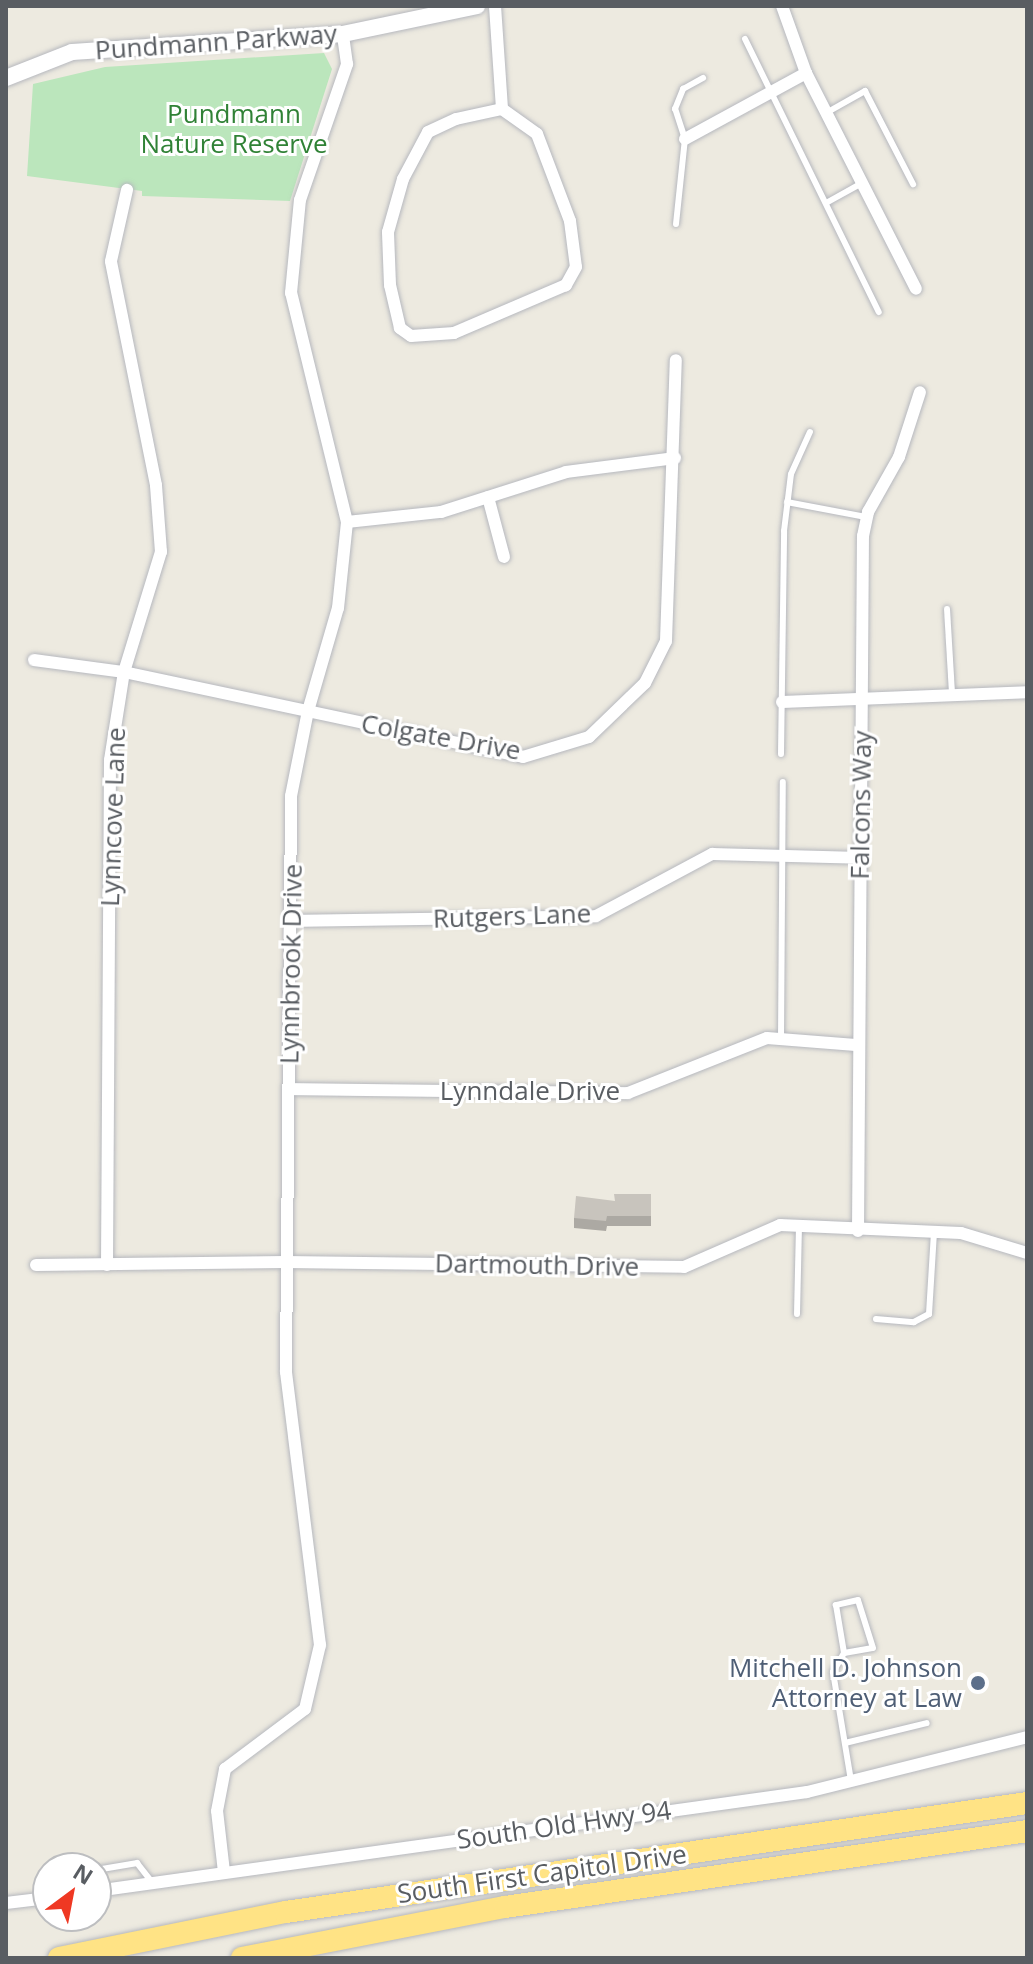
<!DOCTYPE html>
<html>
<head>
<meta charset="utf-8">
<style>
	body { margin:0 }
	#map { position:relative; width:1033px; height:1964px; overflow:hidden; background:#edeae0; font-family:"Open Sans",sans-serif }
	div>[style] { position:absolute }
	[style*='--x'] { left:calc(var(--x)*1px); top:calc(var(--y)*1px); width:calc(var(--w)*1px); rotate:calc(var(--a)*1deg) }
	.green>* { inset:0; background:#bbe6bc }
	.roads { filter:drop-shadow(0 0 2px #b6b8be) drop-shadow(0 0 2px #b6b8be) }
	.lane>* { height:6px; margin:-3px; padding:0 3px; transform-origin:3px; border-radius:3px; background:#fff }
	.street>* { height:12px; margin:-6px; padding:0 6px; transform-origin:6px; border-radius:6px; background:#fff }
	.secondary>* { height:16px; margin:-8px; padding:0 8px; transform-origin:8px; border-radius:8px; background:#fff }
	.highway>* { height:22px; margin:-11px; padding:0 11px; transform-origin:11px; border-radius:11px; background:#ffe385 }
	.wall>* { inset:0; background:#aca9a3 }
	.building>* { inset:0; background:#c8c4bd }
	.dots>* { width:22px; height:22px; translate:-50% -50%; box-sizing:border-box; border:4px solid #fff; border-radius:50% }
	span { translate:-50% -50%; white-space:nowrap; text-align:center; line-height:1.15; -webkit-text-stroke:6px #fff; paint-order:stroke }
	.street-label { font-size:26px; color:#595d62 }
	.park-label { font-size:26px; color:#308236 }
	.service-label { font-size:26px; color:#4e5e75 }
	.right { translate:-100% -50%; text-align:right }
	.frame { position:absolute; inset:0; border:8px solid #595d62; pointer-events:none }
	.north { position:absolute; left:32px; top:1852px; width:80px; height:80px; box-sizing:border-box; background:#fff; border:2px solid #bdbec0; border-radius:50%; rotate:32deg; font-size:22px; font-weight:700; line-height:32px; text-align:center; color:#595d62 }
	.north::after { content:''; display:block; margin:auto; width:28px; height:36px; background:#ef3823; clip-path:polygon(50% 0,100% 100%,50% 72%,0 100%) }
</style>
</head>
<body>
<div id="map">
	<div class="green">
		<i style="clip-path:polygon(324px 53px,332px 69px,290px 201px,142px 196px,142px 191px,27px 176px,33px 84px,105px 67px)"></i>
	</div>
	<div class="roads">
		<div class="lane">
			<i style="--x:745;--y:39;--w:304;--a:63.9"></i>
			<i style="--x:826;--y:113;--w:45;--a:-29.4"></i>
			<i style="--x:865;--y:91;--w:105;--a:62.7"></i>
			<i style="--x:826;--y:203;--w:41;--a:-29.1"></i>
			<i style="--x:676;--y:224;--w:85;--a:-84"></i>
			<i style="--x:685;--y:139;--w:32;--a:-108"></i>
			<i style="--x:675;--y:109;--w:22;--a:-68"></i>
			<i style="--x:683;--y:89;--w:23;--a:-29"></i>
			<i style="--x:787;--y:502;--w:80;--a:10.8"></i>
			<i style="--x:947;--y:609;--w:85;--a:86.6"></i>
			<i style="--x:781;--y:754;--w:223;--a:-89.2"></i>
			<i style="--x:784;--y:531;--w:57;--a:-83"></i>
			<i style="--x:791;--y:474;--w:46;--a:-65.7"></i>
			<i style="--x:781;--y:1039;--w:257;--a:-89.6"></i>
			<i style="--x:797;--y:1314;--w:88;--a:-88.7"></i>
			<i style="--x:876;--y:1319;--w:38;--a:5"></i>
			<i style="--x:914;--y:1322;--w:17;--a:-28"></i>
			<i style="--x:929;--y:1314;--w:81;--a:-86.5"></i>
			<i style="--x:844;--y:1653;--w:29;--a:-10"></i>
			<i style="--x:873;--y:1648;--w:50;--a:-107.4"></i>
			<i style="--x:858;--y:1600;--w:23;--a:167"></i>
			<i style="--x:836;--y:1605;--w:49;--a:80.5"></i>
			<i style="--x:844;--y:1653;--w:22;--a:120"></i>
			<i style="--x:833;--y:1672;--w:110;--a:80.6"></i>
			<i style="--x:845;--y:1743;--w:84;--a:-13.7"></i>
			<i style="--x:96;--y:1870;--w:42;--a:-9.7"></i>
			<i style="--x:137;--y:1863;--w:24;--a:52"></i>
		</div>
		<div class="street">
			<i style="--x:495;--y:6;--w:103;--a:86.1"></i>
			<i style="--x:782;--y:6;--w:71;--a:70.3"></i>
			<i style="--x:806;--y:73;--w:242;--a:63"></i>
			<i style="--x:502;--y:109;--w:43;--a:35.5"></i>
			<i style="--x:537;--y:134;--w:93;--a:69.2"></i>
			<i style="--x:570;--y:221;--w:46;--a:82.6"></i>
			<i style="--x:576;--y:267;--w:21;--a:119"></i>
			<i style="--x:566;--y:285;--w:122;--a:156.8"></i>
			<i style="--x:454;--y:333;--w:43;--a:176"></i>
			<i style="--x:411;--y:336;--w:14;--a:-144"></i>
			<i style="--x:400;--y:328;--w:44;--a:-103.1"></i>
			<i style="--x:390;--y:285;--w:53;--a:-92.2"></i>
			<i style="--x:388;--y:232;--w:55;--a:-74.2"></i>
			<i style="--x:403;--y:179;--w:53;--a:-62"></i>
			<i style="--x:428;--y:132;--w:31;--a:-25"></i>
			<i style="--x:456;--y:119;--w:47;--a:-12.3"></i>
			<i style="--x:685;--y:139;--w:138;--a:-28.6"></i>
			<i style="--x:488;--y:497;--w:62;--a:75.1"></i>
			<i style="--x:347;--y:522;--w:95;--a:-6.1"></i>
			<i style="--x:441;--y:512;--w:131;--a:-17.7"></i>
			<i style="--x:566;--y:472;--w:110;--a:-7.3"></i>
			<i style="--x:34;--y:660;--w:91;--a:7.6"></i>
			<i style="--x:124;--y:672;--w:408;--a:12"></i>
			<i style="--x:523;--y:757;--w:69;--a:-16.9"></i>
			<i style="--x:589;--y:737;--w:78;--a:-44"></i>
			<i style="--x:645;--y:683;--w:47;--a:-63.4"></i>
			<i style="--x:666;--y:641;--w:281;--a:-88"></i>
			<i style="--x:782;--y:702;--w:245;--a:-2.3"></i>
			<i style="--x:293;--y:921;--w:303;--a:-0.9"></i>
			<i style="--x:596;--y:916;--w:132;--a:-28.1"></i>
			<i style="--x:712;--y:854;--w:148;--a:1.5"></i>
			<i style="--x:289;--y:1089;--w:339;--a:0.7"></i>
			<i style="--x:628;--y:1093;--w:149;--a:-21.6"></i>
			<i style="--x:767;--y:1038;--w:89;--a:4.5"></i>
			<i style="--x:858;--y:1231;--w:695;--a:-89.59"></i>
			<i style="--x:863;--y:536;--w:25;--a:-78"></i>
			<i style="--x:868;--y:512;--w:63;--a:-60.6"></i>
			<i style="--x:899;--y:457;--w:68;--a:-72.1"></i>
			<i style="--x:36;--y:1265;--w:249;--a:-0.7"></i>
			<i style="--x:285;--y:1262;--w:399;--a:0.7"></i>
			<i style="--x:684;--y:1267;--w:105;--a:-23.6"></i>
			<i style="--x:780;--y:1225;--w:181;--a:2.5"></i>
			<i style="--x:961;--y:1233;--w:69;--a:16.9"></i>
			<i style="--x:107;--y:1265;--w:505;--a:-89.66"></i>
			<i style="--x:110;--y:760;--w:89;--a:-81"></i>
			<i style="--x:124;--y:672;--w:126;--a:-72.9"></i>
			<i style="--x:161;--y:552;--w:67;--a:-94.3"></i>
			<i style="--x:156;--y:485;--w:228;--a:-101.4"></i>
			<i style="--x:111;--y:261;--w:73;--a:-77.3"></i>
			<i style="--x:224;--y:1872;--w:61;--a:-96.5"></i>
			<i style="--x:217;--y:1811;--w:43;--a:-79.2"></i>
			<i style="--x:225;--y:1769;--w:100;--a:-36.9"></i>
			<i style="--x:305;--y:1709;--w:66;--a:-76.8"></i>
			<i style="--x:320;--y:1645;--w:275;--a:-97.1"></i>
			<i style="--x:286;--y:1372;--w:576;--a:-89.5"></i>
			<i style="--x:291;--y:796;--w:87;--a:-78.7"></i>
			<i style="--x:308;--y:711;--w:107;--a:-73.8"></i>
			<i style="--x:338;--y:608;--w:86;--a:-84"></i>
			<i style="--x:347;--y:522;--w:236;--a:-103.7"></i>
			<i style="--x:291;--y:293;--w:93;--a:-84.5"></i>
			<i style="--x:300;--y:200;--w:144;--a:-70.9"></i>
			<i style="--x:347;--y:64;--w:30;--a:-98"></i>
			<i style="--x:96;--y:1891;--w:718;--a:-7.93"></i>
			<i style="--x:807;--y:1792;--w:227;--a:-14"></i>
			<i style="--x:6;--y:1903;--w:42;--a:-6.8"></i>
		</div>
		<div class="secondary">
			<i style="--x:6;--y:78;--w:71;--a:-21.5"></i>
			<i style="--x:72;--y:52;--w:272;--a:-3.8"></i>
			<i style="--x:343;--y:34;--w:137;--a:-11.8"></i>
		</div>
		<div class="highway">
			<i style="--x:59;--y:1958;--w:232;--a:-11.5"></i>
			<i style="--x:286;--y:1912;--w:749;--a:-8.37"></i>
			<i style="--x:242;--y:1958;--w:268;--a:-11"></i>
			<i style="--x:505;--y:1907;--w:528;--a:-8.28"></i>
		</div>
	</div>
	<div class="wall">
		<i style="clip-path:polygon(651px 1194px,651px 1226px,607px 1226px,606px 1231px,574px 1228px,574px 1218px,615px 1201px)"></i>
	</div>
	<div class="building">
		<i style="clip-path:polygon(614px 1194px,651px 1194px,651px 1216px,607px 1216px,606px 1221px,574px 1218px,576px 1196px,615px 1201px)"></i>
	</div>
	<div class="dots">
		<i style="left:978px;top:1683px;background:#5c6f8a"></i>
	</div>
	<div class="street-label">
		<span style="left:216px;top:42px;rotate:-4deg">Pundmann Parkway</span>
		<span style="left:441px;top:737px;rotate:10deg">Colgate Drive</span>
		<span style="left:861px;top:805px;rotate:-89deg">Falcons Way</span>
		<span style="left:113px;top:817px;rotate:-88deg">Lynncove Lane</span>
		<span style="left:512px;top:916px;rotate:-2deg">Rutgers Lane</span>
		<span style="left:291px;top:964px;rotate:-89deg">Lynnbrook Drive</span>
		<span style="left:530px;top:1091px">Lynndale Drive</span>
		<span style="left:537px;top:1265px;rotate:1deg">Dartmouth Drive</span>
		<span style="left:564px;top:1825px;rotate:-8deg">South Old Hwy 94</span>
		<span style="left:542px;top:1874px;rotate:-8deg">South First Capitol Drive</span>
	</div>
	<div class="park-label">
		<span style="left:234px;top:129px">Pundmann<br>Nature Reserve</span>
	</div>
	<div class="service-label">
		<span class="right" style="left:962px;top:1683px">Mitchell D. Johnson<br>Attorney at Law</span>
	</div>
	<div class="frame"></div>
	<div class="north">N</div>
</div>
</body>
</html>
